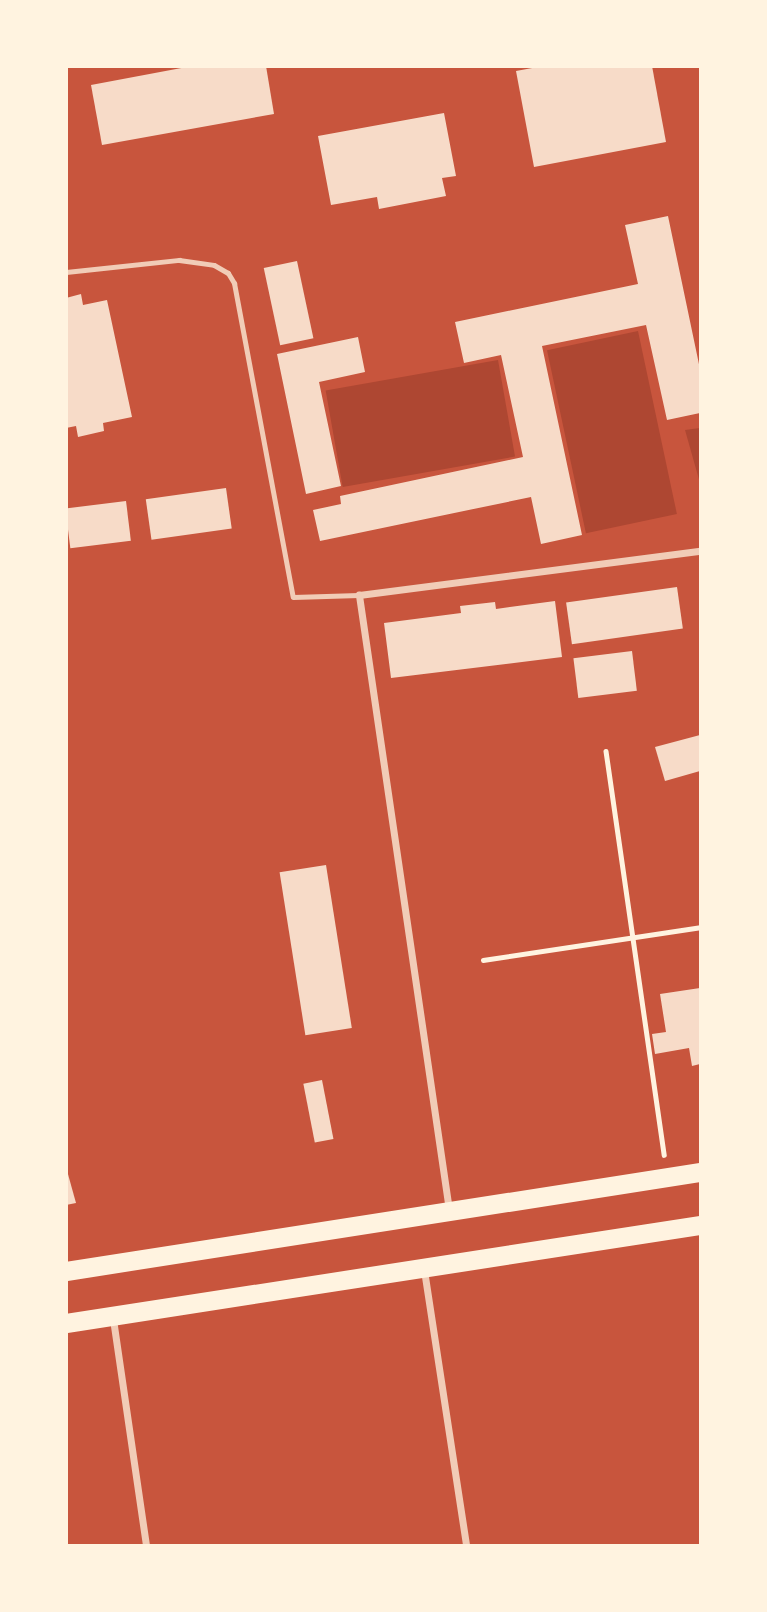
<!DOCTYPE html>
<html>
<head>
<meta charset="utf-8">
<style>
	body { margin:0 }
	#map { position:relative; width:767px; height:1612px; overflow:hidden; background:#c8553d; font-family:Ubuntu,sans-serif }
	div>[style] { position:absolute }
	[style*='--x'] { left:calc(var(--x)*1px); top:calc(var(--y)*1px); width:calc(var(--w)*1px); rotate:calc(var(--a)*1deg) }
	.green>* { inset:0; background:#ae4732; transform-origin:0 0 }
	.building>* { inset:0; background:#f7dbc8; transform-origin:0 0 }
	.path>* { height:4.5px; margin:-2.25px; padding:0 2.25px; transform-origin:2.25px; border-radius:2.25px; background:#fff3e0 }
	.service>* { height:5px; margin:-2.5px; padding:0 2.5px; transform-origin:2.5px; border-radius:2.5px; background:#f1ccb7 }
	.minor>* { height:7px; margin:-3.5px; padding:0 3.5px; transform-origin:3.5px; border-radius:3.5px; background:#f1ccb7 }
	.trunk>* { height:19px; margin:-9.5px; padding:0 9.5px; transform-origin:9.5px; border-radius:9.5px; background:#fff3e0 }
	span { translate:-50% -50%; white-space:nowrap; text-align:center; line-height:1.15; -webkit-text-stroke:7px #fff3e0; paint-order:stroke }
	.frame { position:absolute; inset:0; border:68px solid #fff3e0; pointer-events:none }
</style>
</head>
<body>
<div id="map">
	<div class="green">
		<i style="left:638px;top:331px;width:187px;height:93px;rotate:78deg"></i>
		<i style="left:498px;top:360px;width:98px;height:175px;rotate:80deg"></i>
		<i style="clip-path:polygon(700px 428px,700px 483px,685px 430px)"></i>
	</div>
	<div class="building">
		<i style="clip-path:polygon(192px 66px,266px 66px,274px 114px,102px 145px,91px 85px)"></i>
		<i style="clip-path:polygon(543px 66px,652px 66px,666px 142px,534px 167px,516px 71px)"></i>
		<i style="clip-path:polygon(444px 113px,456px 176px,442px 178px,446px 196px,379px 209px,377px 197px,331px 205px,318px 136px)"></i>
		<i style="clip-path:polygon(668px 216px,700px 369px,700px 413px,667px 420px,646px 325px,542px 346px,582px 535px,541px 544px,531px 497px,320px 541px,313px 510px,341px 504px,340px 496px,523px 457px,501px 355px,464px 363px,455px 322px,638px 284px,625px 225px)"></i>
		<i style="left:297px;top:261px;width:79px;height:34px;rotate:78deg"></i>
		<i style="clip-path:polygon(81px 294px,83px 305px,107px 300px,132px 417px,103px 423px,104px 431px,78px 437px,76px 426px,66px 428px,66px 298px)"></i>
		<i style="clip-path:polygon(358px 337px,365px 372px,319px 382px,341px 486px,306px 494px,277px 354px)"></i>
		<i style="left:226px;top:488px;width:41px;height:81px;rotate:82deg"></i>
		<i style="left:126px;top:501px;width:40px;height:61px;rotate:83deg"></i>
		<i style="left:677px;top:587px;width:42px;height:112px;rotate:82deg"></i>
		<i style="clip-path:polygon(555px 601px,562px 657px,391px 678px,384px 623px,461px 613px,460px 606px,495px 602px,496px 609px)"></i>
		<i style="left:632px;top:651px;width:40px;height:59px;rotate:83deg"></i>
		<i style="clip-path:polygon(700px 735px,700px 771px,665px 781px,655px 747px)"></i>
		<i style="left:326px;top:865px;width:165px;height:47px;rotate:81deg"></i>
		<i style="clip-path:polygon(700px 988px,700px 1064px,692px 1066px,689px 1048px,655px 1054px,652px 1034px,666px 1032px,660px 994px)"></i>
		<i style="left:322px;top:1080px;width:60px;height:19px;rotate:79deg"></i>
		<i style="clip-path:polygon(66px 1167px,76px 1203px,66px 1205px)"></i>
	</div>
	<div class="path">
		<i style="--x:606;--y:751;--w:408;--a:81.8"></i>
		<i style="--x:483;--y:960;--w:219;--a:-8.6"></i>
	</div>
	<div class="service">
		<i style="--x:66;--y:272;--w:114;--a:-6.1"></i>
		<i style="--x:179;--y:260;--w:35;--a:8"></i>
		<i style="--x:214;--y:265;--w:16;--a:30"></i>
		<i style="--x:228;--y:273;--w:12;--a:59"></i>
		<i style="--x:234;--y:283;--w:319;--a:79.4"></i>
		<i style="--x:293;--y:597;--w:66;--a:-1.7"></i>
	</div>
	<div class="minor">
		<i style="--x:449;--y:1210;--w:622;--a:-98.33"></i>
		<i style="--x:359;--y:595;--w:344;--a:-7.4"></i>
		<i style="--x:424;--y:1270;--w:279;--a:81.3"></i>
		<i style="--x:113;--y:1319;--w:229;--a:81.7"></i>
	</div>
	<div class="trunk">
		<i style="--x:66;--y:1271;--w:642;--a:-8.88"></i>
		<i style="--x:66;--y:1323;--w:642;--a:-8.79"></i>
	</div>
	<div class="frame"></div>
</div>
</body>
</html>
